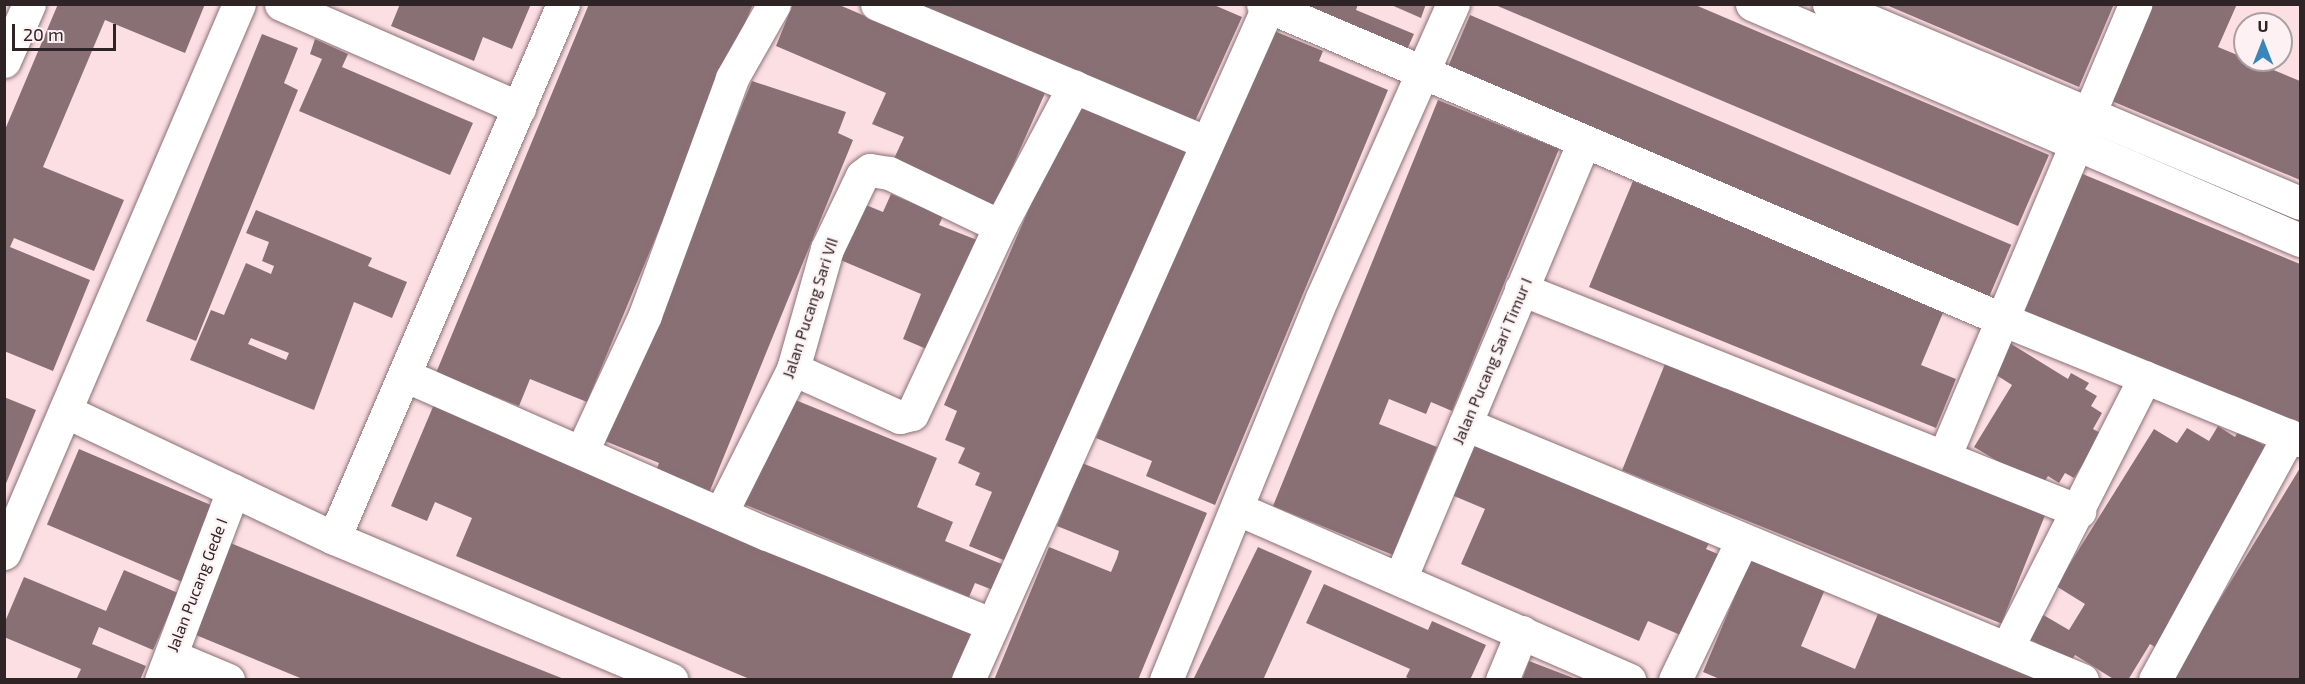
<!DOCTYPE html>
<html>
<head>
<meta charset="utf-8">
<style>
	body { margin:0 }
	#map { position:relative; width:2305px; height:684px; overflow:hidden; background:#fcdfe3; font-family:"Exo 2",sans-serif }
	div>[style] { position:absolute }
	[style*='--x'] { left:calc(var(--x)*1px); top:calc(var(--y)*1px); width:calc(var(--w)*1px); rotate:calc(var(--a)*1deg) }
	.building>* { inset:0; background:#897074; transform-origin:0 0 }
	.roads { filter:drop-shadow(0 0 2px #8a7075) drop-shadow(0 0 2px #8a7075) }
	.minor>* { height:33px; margin:-16.5px; padding:0 16.5px; transform-origin:16.5px; border-radius:16.5px; background:#fff }
	.secondary>* { height:33px; margin:-16.5px; padding:0 16.5px; transform-origin:16.5px; border-radius:16.5px; background:#fff }
	span { translate:-50% -50%; white-space:nowrap; text-align:center; line-height:1.15; -webkit-text-stroke:4.5px #fdf1f3; paint-order:stroke }
	.street-label { font-size:16px; color:#2e2425 }
	.frame { position:absolute; inset:0; border:6px solid #2e2425; pointer-events:none }
	.north { position:absolute; left:2233px; top:12px; width:60px; height:60px; box-sizing:border-box; background:#fdf1f3; border:2px solid #aa9fa1; border-radius:50%; rotate:0deg; font-size:16px; font-weight:700; line-height:24px; text-align:center; color:#2e2425 }
	.north::after { content:''; display:block; margin:auto; width:21px; height:27px; background:#3987b9; clip-path:polygon(50% 0,100% 100%,50% 72%,0 100%) }
	.scale { position:absolute; left:12px; top:24px; width:104px; height:27px; box-sizing:border-box; border:3px solid #2e2425; border-top:0; padding-left:8px; font-size:18px; line-height:21px; white-space:nowrap; color:#2e2425; -webkit-text-stroke:4px #fdf1f3; paint-order:stroke }
</style>
</head>
<body>
<div id="map">
	<div class="building">
		<i style="clip-path:polygon(58px 4px,205px 4px,185px 53px,105px 20px,43px 167px,124px 200px,94px 271px,14px 238px,10px 247px,90px 280px,53px 371px,4px 351px,4px 132px)"></i>
		<i style="clip-path:polygon(400px 4px,531px 4px,512px 49px,483px 37px,474px 61px,391px 26px)"></i>
		<i style="clip-path:polygon(589px 4px,753px 4px,587px 402px,530px 379px,519px 406px,436px 373px)"></i>
		<i style="clip-path:polygon(793px 4px,837px 4px,1045px 93px,995px 206px,892px 163px,904px 137px,872px 124px,886px 93px,776px 46px)"></i>
		<i style="clip-path:polygon(1289px 4px,1358px 4px,1356px 10px,1414px 34px,1405px 54px)"></i>
		<i style="clip-path:polygon(1389px 4px,1426px 4px,1421px 18px)"></i>
		<i style="clip-path:polygon(1493px 4px,1693px 4px,2049px 155px,2018px 226px)"></i>
		<i style="clip-path:polygon(1884px 4px,2114px 4px,2079px 87px)"></i>
		<i style="clip-path:polygon(2147px 4px,2237px 4px,2218px 47px,2300px 81px,2300px 180px,2107px 99px)"></i>
		<i style="clip-path:polygon(905px 5px,1214px 5px,1242px 17px,1191px 130px)"></i>
		<i style="left:1470px;top:15px;width:588px;height:59px;rotate:23deg"></i>
		<i style="clip-path:polygon(1267px 28px,1323px 51px,1319px 61px,1388px 90px,1215px 505px,1146px 476px,1152px 461px,1096px 438px)"></i>
		<i style="clip-path:polygon(262px 34px,298px 48px,284px 83px,298px 90px,196px 341px,146px 321px)"></i>
		<i style="clip-path:polygon(315px 39px,348px 54px,342px 67px,473px 123px,450px 175px,299px 111px,322px 59px,310px 54px)"></i>
		<i style="clip-path:polygon(752px 81px,846px 112px,838px 133px,853px 140px,709px 493px,656px 471px,659px 463px,605px 441px)"></i>
		<i style="clip-path:polygon(1076px 100px,1190px 149px,1011px 563px,969px 546px,992px 492px,975px 485px,980px 473px,958px 463px,965px 448px,945px 440px,957px 411px,944px 405px)"></i>
		<i style="clip-path:polygon(1438px 100px,1559px 149px,1452px 411px,1431px 402px,1426px 414px,1389px 399px,1379px 424px,1437px 447px,1393px 555px,1273px 506px)"></i>
		<i style="clip-path:polygon(2073px 170px,2300px 264px,2300px 427px,2023px 314px,2045px 262px,2036px 258px)"></i>
		<i style="clip-path:polygon(1633px 181px,1945px 308px,1921px 365px,1956px 379px,1936px 428px,1589px 287px)"></i>
		<i style="clip-path:polygon(891px 194px,943px 216px,939px 225px,982px 242px,936px 353px,903px 339px,921px 294px,838px 259px,861px 203px,883px 212px)"></i>
		<i style="clip-path:polygon(evenodd,256px 210px,372px 258px,368px 266px,407px 282px,392px 318px,354px 302px,314px 410px,190px 360px,211px 310px,224px 315px,246px 263px,271px 274px,274px 266px,262px 261px,269px 242px,246px 233px,256px 210px,251px 338px,289px 353px,286px 360px,248px 344px,251px 338px)"></i>
		<i style="clip-path:polygon(2008px 342px,2068px 379px,2071px 373px,2089px 383px,2085px 389px,2097px 396px,2091px 406px,2102px 413px,2093px 429px,2102px 434px,2074px 478px,2065px 473px,2059px 483px,2048px 476px,2041px 487px,1974px 447px,2012px 385px,1990px 371px)"></i>
		<i style="left:1667px;top:359px;width:409px;height:120px;rotate:22deg"></i>
		<i style="clip-path:polygon(4px 397px,36px 410px,5px 486px,4px 486px)"></i>
		<i style="clip-path:polygon(793px 399px,937px 458px,917px 507px,953px 522px,945px 541px,1009px 567px,998px 592px,975px 583px,969px 597px,739px 502px,762px 444px,772px 448px)"></i>
		<i style="clip-path:polygon(435px 402px,981px 630px,960px 680px,752px 680px,456px 556px,472px 518px,435px 502px,427px 521px,391px 506px)"></i>
		<i style="clip-path:polygon(2218px 426px,2235px 437px,2239px 430px,2271px 450px,2155px 647px,2150px 644px,2128px 680px,2115px 680px,2075px 655px,2070px 663px,2025px 636px,2040px 613px,2069px 630px,2085px 604px,2056px 586px,2154px 429px,2177px 443px,2187px 428px,2209px 441px)"></i>
		<i style="clip-path:polygon(1471px 436px,1711px 539px,1706px 549px,1725px 557px,1685px 637px,1648px 621px,1639px 641px,1461px 564px,1485px 509px,1447px 493px)"></i>
		<i style="left:79px;top:449px;width:147px;height:82px;rotate:23deg"></i>
		<i style="clip-path:polygon(1082px 463px,1207px 513px,1138px 680px,994px 680px,1049px 547px,1111px 572px,1117px 558px,1119px 551px,1057px 526px)"></i>
		<i style="clip-path:polygon(2300px 468px,2300px 680px,2175px 680px,2172px 678px)"></i>
		<i style="clip-path:polygon(228px 542px,481px 646px,564px 679px,305px 680px,191px 633px)"></i>
		<i style="clip-path:polygon(1258px 547px,1312px 571px,1263px 680px,1193px 680px)"></i>
		<i style="clip-path:polygon(1752px 556px,1826px 587px,1801px 646px,1855px 669px,1880px 609px,2048px 679px,1722px 680px,1703px 672px)"></i>
		<i style="clip-path:polygon(124px 570px,178px 593px,153px 650px,99px 627px,92px 644px,146px 666px,140px 680px,76px 680px,81px 669px,4px 637px,4px 624px,24px 577px,106px 611px)"></i>
		<i style="clip-path:polygon(1324px 584px,1428px 630px,1432px 621px,1486px 645px,1470px 680px,1411px 680px,1406px 677px,1410px 669px,1306px 623px)"></i>
		<i style="clip-path:polygon(1529px 661px,1576px 679px,1576px 680px,1522px 680px)"></i>
	</div>
	<div class="roads">
		<div class="minor">
			<i style="--x:281;--y:4;--w:260;--a:23.6"></i>
			<i style="--x:877;--y:4;--w:358;--a:22.8"></i>
			<i style="--x:1263;--y:4;--w:800;--a:23.1"></i>
			<i style="--x:1999;--y:318;--w:325;--a:22.1"></i>
			<i style="--x:4;--y:61;--w:62;--a:-66.3"></i>
			<i style="--x:1521;--y:289;--w:601;--a:21.7"></i>
			<i style="--x:793;--y:369;--w:117;--a:24.2"></i>
			<i style="--x:900;--y:417;--w:12;--a:-14"></i>
			<i style="--x:912;--y:414;--w:208;--a:-64.9"></i>
			<i style="--x:1000;--y:226;--w:158;--a:-62.1"></i>
			<i style="--x:404;--y:375;--w:396;--a:23.7"></i>
			<i style="--x:767;--y:534;--w:241;--a:21.9"></i>
			<i style="--x:65;--y:411;--w:297;--a:25.3"></i>
			<i style="--x:334;--y:538;--w:366;--a:22.8"></i>
			<i style="--x:1465;--y:424;--w:668;--a:22.53"></i>
			<i style="--x:582;--y:451;--w:150;--a:-65.1"></i>
			<i style="--x:645;--y:315;--w:252;--a:-69.8"></i>
			<i style="--x:732;--y:78;--w:85;--a:-60.4"></i>
			<i style="--x:1944;--y:457;--w:492;--a:-67.1"></i>
			<i style="--x:1238;--y:509;--w:427;--a:23.6"></i>
			<i style="--x:721;--y:513;--w:161;--a:-63.4"></i>
			<i style="--x:793;--y:369;--w:125;--a:-74.2"></i>
			<i style="--x:827;--y:249;--w:81;--a:-64.4"></i>
			<i style="--x:862;--y:176;--w:10;--a:-37"></i>
			<i style="--x:870;--y:170;--w:19;--a:9"></i>
			<i style="--x:889;--y:173;--w:123;--a:25.5"></i>
			<i style="--x:334;--y:538;--w:581;--a:-66.79"></i>
			<i style="--x:4;--y:553;--w:597;--a:-66.83"></i>
			<i style="--x:1400;--y:579;--w:474;--a:-67.2"></i>
			<i style="--x:2007;--y:648;--w:304;--a:-63"></i>
			<i style="--x:171;--y:656;--w:62;--a:22.8"></i>
			<i style="--x:161;--y:680;--w:203;--a:-69.2"></i>
			<i style="--x:968;--y:680;--w:737;--a:-65.97"></i>
			<i style="--x:1166;--y:680;--w:413;--a:-67.8"></i>
			<i style="--x:1322;--y:298;--w:322;--a:-66"></i>
			<i style="--x:1502;--y:680;--w:52;--a:-67.4"></i>
			<i style="--x:1675;--y:680;--w:154;--a:-64.3"></i>
			<i style="--x:2155;--y:680;--w:279;--a:-61.3"></i>
		</div>
		<div class="secondary">
			<i style="--x:1752;--y:4;--w:597;--a:23.3"></i>
			<i style="--x:1829;--y:4;--w:511;--a:22.9"></i>
		</div>
	</div>
	<div class="street-label">
		<span style="left:810px;top:308px;rotate:-72deg">Jalan Pucang Sari VII</span>
		<span style="left:1492px;top:361px;rotate:-67deg">Jalan Pucang Sari Timur I</span>
		<span style="left:197px;top:585px;rotate:-69deg">Jalan Pucang Gede I</span>
	</div>
	<div class="frame"></div>
	<div class="north">U</div>
	<div class="scale">20 m</div>
</div>
</body>
</html>
